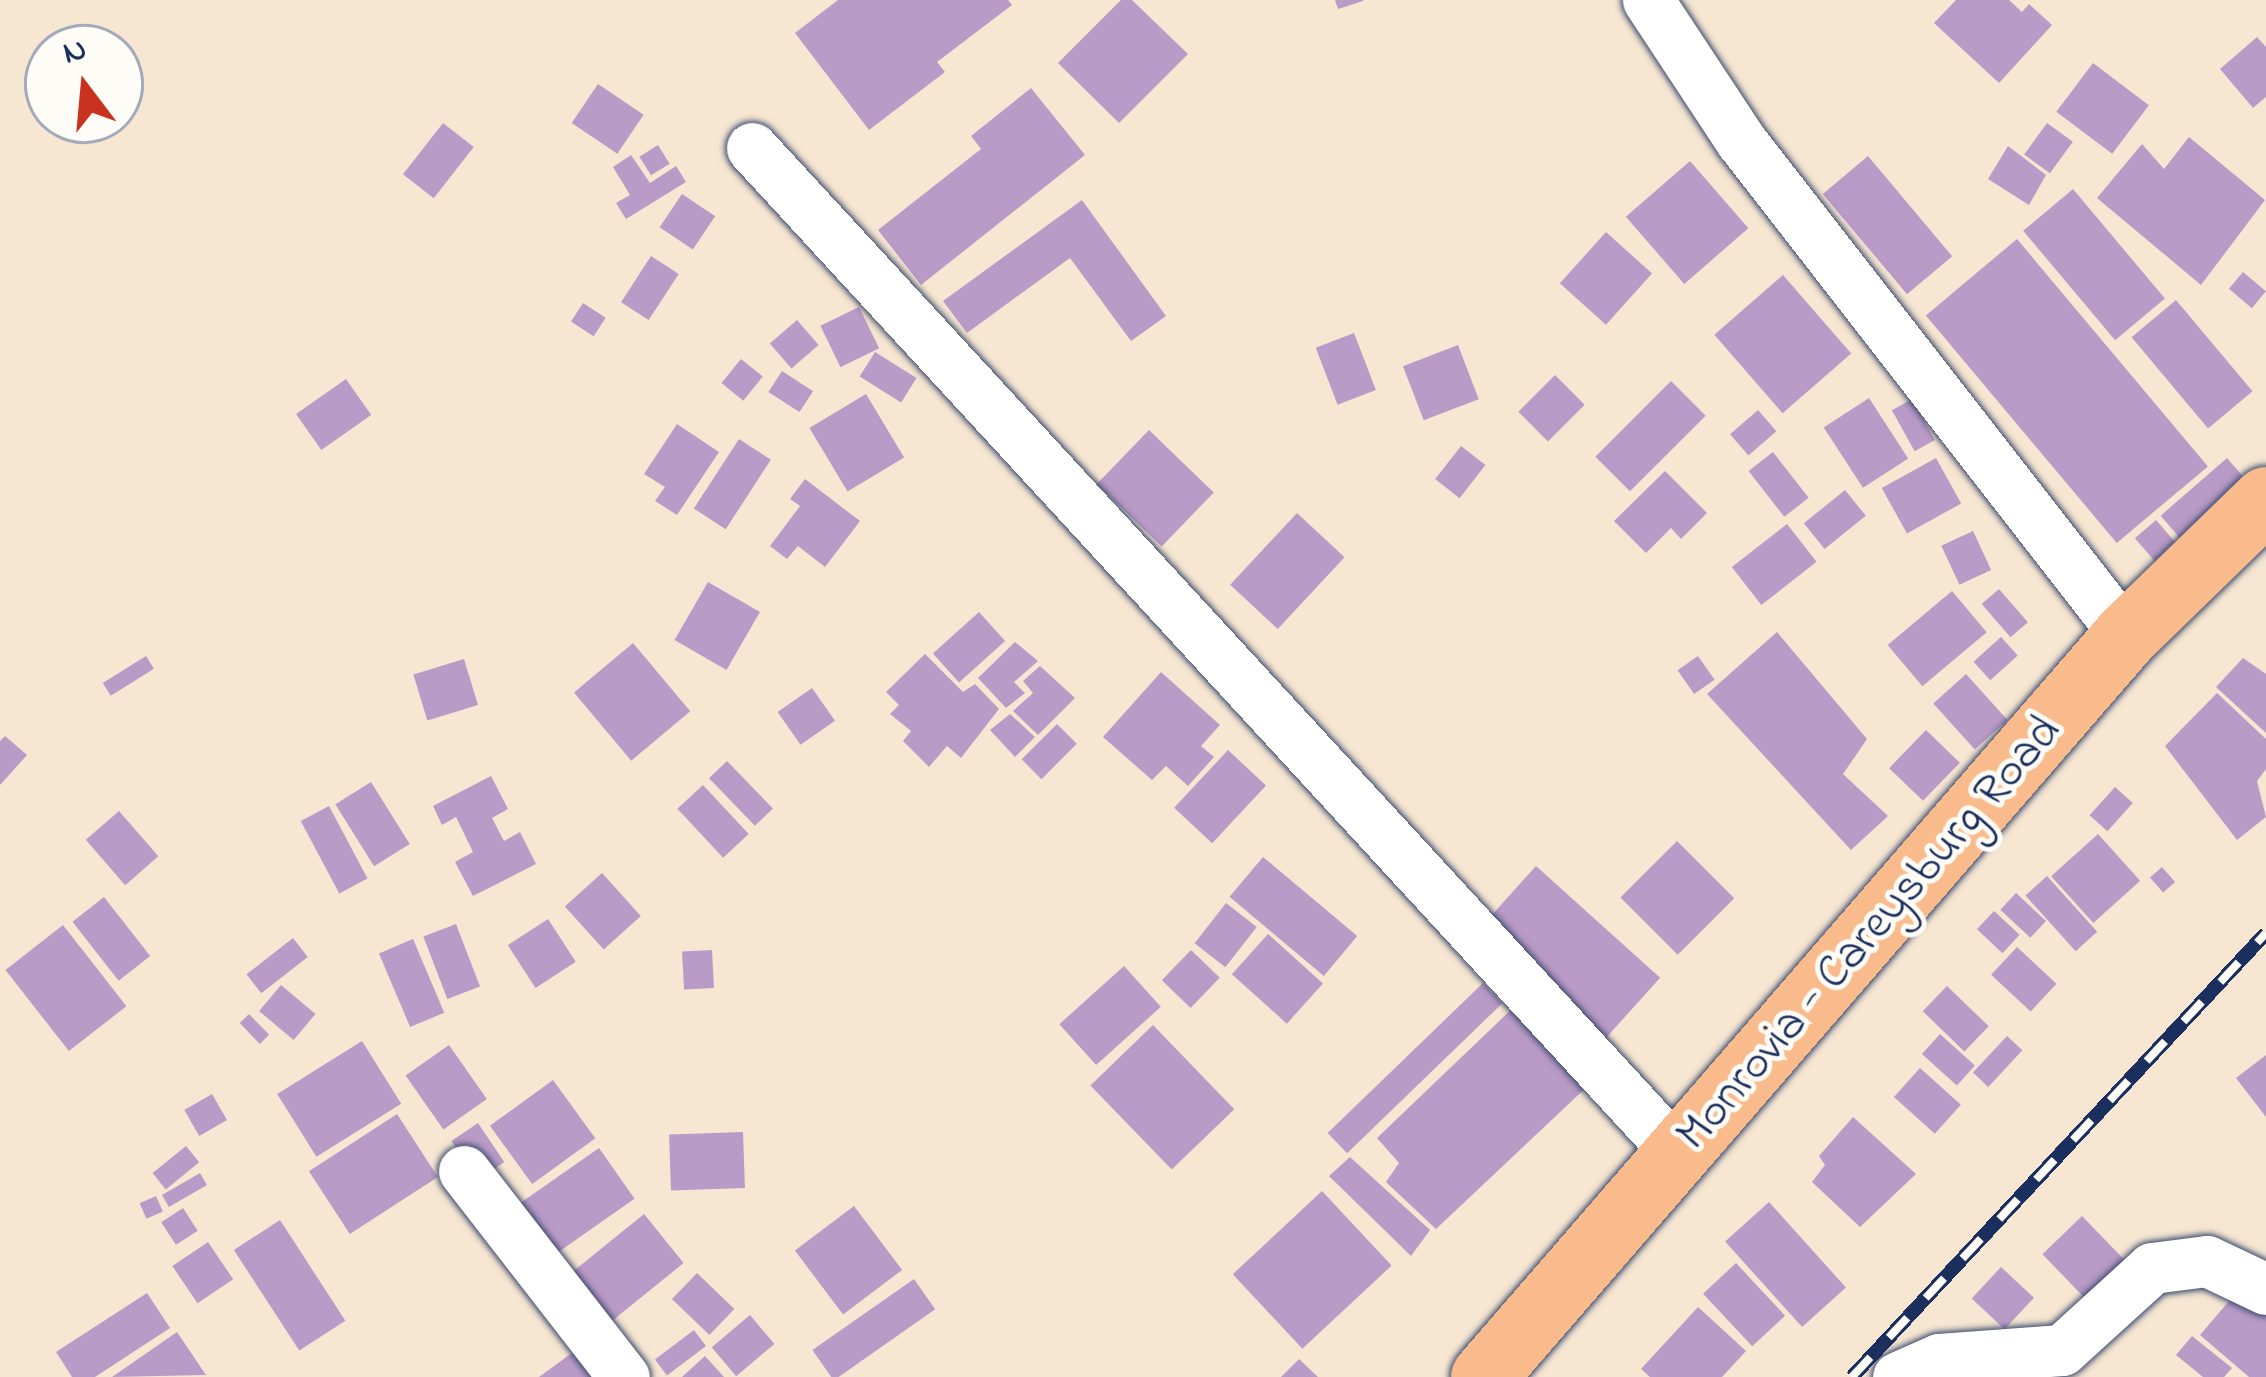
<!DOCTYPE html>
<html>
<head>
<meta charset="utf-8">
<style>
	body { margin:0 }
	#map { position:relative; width:2266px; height:1377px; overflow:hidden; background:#f7e7d2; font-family:"Indie Flower",sans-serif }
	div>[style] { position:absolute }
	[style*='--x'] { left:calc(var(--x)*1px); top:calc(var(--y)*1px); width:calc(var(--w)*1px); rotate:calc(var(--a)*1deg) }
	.building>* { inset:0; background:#ba9bc7; transform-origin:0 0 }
	.roads { filter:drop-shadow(0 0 3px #3c4b6f) drop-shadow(0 0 3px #3c4b6f) }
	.minor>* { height:51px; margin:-25.5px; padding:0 25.5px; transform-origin:25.5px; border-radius:25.5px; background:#fff }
	.major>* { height:66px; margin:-33px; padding:0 33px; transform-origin:33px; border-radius:33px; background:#fabb8c }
	.rail>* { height:14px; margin-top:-7px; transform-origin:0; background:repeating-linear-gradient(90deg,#fdfcf7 0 27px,#1b2f5e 0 54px); box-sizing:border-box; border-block:3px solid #1b2f5e }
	span { translate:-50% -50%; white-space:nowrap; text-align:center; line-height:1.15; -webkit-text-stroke:10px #fdfcf7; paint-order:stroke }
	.street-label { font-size:48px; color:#1b2f5e }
	.north { position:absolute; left:24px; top:24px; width:120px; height:120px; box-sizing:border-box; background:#fdfcf7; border:3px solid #a3aaba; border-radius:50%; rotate:344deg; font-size:33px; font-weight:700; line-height:48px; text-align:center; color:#1b2f5e }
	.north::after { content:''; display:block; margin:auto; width:42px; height:54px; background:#c8321e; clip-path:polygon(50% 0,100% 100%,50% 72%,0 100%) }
</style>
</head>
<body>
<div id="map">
	<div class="building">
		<i style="clip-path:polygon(838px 0,1008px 0,1012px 5px,937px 62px,945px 72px,869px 130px,795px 33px)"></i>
		<i style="clip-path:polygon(1121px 0,1132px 0,1188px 54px,1119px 123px,1058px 63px)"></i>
		<i style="clip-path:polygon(1335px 0,1363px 0,1363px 1px,1338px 9px)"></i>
		<i style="clip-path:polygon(1956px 0,2009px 0,2022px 12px,2029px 4px,2052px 25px,1999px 83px,1934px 23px)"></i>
		<i style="clip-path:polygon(2257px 37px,2266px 47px,2266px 97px,2253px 108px,2220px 69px)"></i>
		<i style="left:2093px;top:63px;width:70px;height:61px;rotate:37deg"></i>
		<i style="left:598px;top:84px;width:55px;height:47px;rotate:34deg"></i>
		<i style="clip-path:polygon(1031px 88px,1085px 155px,921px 285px,878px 230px,981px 149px,971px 136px)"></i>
		<i style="left:443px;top:123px;width:39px;height:65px;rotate:38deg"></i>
		<i style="left:2047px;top:123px;width:32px;height:39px;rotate:36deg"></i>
		<i style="clip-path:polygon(2189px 137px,2265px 200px,2201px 285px,2097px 198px,2142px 144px,2164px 169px)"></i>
		<i style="left:658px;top:145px;width:22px;height:22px;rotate:58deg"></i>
		<i style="clip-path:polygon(2008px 146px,2046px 175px,2029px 205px,1988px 179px)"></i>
		<i style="clip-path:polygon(631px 155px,650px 183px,676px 166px,686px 182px,626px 219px,616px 203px,630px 195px,613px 167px)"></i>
		<i style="left:1868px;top:156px;width:131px;height:59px;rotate:50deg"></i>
		<i style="left:1690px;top:161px;width:89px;height:85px;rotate:49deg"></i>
		<i style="left:2073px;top:189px;width:143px;height:65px;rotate:50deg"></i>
		<i style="left:682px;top:194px;width:40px;height:40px;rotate:34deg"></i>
		<i style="clip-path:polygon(1082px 200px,1166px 316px,1131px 341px,1070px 258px,967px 333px,943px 301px)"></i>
		<i style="left:1606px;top:232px;width:62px;height:69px;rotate:42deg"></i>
		<i style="left:2017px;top:239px;width:297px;height:119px;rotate:50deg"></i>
		<i style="left:651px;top:256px;width:33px;height:55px;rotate:33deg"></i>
		<i style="left:2243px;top:272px;width:30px;height:22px;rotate:40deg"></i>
		<i style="left:1783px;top:275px;width:104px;height:91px;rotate:49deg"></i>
		<i style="left:2176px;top:300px;width:119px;height:58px;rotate:50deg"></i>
		<i style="left:583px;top:303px;width:27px;height:22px;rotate:33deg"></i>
		<i style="left:859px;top:307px;width:46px;height:43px;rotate:64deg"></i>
		<i style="left:797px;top:320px;width:33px;height:36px;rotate:49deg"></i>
		<i style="left:1354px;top:333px;width:61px;height:41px;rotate:69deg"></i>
		<i style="left:1458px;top:345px;width:58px;height:59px;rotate:69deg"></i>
		<i style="left:875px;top:352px;width:49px;height:29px;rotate:32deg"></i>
		<i style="left:741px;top:359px;width:28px;height:31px;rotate:39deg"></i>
		<i style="left:782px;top:371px;width:37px;height:25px;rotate:33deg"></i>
		<i style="left:1555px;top:375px;width:42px;height:52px;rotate:45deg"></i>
		<i style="left:346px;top:379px;width:44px;height:61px;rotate:55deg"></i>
		<i style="left:1671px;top:381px;width:49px;height:107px;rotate:45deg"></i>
		<i style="left:866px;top:394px;width:74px;height:66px;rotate:59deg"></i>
		<i style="left:1869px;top:398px;width:72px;height:54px;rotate:57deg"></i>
		<i style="left:1912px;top:399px;width:47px;height:23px;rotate:61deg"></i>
		<i style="left:1758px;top:410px;width:28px;height:37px;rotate:49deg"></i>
		<i style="clip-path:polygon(677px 424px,719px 452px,677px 515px,655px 501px,665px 487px,644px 474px)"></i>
		<i style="left:1149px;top:430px;width:90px;height:75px;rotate:44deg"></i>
		<i style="left:739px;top:439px;width:38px;height:83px;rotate:33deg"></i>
		<i style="left:1461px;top:446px;width:31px;height:42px;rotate:38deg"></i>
		<i style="left:1773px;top:452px;width:58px;height:31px;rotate:52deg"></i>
		<i style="left:1936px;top:458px;width:52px;height:62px;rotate:61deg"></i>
		<i style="left:2227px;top:458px;width:35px;height:88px;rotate:49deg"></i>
		<i style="clip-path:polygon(1665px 471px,1707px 513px,1681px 539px,1671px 528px,1646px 553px,1614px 521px)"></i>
		<i style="clip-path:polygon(805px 479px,860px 521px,825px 567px,798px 546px,787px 559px,770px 546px,800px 506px,790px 499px)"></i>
		<i style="left:1845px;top:490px;width:33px;height:53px;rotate:51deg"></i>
		<i style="left:1297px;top:513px;width:65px;height:98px;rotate:43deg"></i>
		<i style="left:2156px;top:520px;width:32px;height:28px;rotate:49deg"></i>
		<i style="left:1787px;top:524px;width:48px;height:70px;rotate:52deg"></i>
		<i style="left:1973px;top:531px;width:43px;height:35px;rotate:65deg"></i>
		<i style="left:708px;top:582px;width:60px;height:67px;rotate:30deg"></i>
		<i style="left:1999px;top:589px;width:44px;height:23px;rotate:49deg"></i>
		<i style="left:1952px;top:591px;width:54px;height:84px;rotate:50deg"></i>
		<i style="left:979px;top:612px;width:39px;height:62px;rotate:48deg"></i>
		<i style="clip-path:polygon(1777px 632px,1867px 739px,1843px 774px,1888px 816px,1851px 850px,1707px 694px)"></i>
		<i style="left:2001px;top:637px;width:25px;height:37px;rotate:48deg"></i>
		<i style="clip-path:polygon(1015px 642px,1038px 661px,1014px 682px,1025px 693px,1006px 708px,978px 678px)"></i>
		<i style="left:633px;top:643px;width:89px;height:77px;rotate:50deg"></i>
		<i style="clip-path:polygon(925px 654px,963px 692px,975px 684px,999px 709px,961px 758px,947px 746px,929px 767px,903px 741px,911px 731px,890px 714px,899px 705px,886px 692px)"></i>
		<i style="left:146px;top:656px;width:15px;height:51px;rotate:58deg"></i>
		<i style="left:1698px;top:656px;width:29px;height:25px;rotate:55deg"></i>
		<i style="clip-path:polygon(2243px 658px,2266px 674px,2266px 733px,2216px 687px)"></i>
		<i style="left:464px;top:659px;width:48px;height:53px;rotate:73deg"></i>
		<i style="clip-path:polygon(1040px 666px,1075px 698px,1038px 735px,1013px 711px,1033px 693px,1023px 681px)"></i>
		<i style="clip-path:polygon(1161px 672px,1220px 725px,1201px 746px,1214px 757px,1188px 786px,1166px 766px,1152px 780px,1103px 737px)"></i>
		<i style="left:1966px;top:674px;width:62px;height:44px;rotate:48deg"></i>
		<i style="left:812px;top:688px;width:40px;height:42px;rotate:55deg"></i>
		<i style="clip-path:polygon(2217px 693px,2266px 739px,2266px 769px,2257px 781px,2266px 817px,2237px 840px,2165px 746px)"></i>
		<i style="clip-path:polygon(1010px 714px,1035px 737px,1015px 757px,990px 730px)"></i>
		<i style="left:1057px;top:724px;width:28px;height:50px;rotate:45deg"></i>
		<i style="left:1926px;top:730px;width:47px;height:53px;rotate:44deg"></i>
		<i style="clip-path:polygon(5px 736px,27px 755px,0 785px,0 741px)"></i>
		<i style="left:1228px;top:750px;width:52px;height:79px;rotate:43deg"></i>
		<i style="left:727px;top:761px;width:66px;height:25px;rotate:46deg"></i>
		<i style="clip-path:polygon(491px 776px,508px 809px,492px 818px,504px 841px,520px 832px,536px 864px,473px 896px,455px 862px,473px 852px,456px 817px,442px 825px,433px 806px)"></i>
		<i style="left:371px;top:782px;width:73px;height:42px;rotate:58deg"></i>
		<i style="left:703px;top:785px;width:67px;height:35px;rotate:47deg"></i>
		<i style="left:2115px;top:787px;width:24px;height:38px;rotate:42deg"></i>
		<i style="left:329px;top:806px;width:82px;height:32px;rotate:62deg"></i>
		<i style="left:119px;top:811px;width:60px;height:44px;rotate:49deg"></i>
		<i style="left:2098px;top:834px;width:63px;height:63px;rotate:48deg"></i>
		<i style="left:1677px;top:841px;width:81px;height:80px;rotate:45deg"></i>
		<i style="left:1263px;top:857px;width:123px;height:52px;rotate:40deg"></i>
		<i style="left:1536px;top:866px;width:167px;height:82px;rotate:42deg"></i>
		<i style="left:2162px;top:867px;width:20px;height:16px;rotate:49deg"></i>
		<i style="left:602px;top:873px;width:58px;height:50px;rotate:48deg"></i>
		<i style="left:2047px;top:876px;width:75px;height:29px;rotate:48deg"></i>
		<i style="left:2016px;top:893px;width:41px;height:23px;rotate:43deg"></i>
		<i style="left:104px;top:897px;width:75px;height:40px;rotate:52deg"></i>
		<i style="left:1226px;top:903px;width:39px;height:51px;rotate:38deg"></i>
		<i style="left:1994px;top:911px;width:35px;height:25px;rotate:43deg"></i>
		<i style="left:548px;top:919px;width:51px;height:48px;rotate:57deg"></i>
		<i style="left:456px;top:924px;width:67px;height:35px;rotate:69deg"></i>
		<i style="left:63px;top:925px;width:103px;height:73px;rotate:52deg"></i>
		<i style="left:1268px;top:934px;width:74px;height:54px;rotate:42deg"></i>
		<i style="left:293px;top:938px;width:24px;height:59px;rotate:52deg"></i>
		<i style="left:413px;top:939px;width:80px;height:37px;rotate:67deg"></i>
		<i style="left:2017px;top:947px;width:54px;height:38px;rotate:43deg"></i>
		<i style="left:712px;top:950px;width:38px;height:30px;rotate:87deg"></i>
		<i style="left:1191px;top:950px;width:40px;height:42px;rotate:44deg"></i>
		<i style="left:1124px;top:966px;width:55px;height:87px;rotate:48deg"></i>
		<i style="left:1483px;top:983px;width:28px;height:216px;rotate:46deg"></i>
		<i style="left:281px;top:985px;width:45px;height:34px;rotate:40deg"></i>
		<i style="left:1947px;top:986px;width:58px;height:35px;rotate:44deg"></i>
		<i style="clip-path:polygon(1517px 1004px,1592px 1082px,1436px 1229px,1386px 1182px,1399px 1163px,1377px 1138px)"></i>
		<i style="left:249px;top:1014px;width:29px;height:13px;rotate:46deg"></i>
		<i style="left:1153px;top:1025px;width:117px;height:87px;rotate:46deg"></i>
		<i style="left:1940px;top:1034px;width:47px;height:27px;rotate:42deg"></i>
		<i style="left:2007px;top:1036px;width:21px;height:50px;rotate:43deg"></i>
		<i style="left:362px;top:1041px;width:74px;height:100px;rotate:58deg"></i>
		<i style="left:449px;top:1045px;width:66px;height:53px;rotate:55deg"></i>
		<i style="clip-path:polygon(2266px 1055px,2266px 1117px,2236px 1078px)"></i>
		<i style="left:1920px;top:1068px;width:55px;height:39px;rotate:42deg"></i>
		<i style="left:553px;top:1080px;width:72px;height:78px;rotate:54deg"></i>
		<i style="left:212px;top:1094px;width:30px;height:32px;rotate:60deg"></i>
		<i style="left:397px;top:1114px;width:75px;height:105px;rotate:57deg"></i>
		<i style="clip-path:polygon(1853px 1117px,1916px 1174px,1860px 1227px,1812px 1182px,1825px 1165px,1819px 1156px)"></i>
		<i style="left:478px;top:1123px;width:47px;height:32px;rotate:56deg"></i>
		<i style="left:743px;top:1132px;width:56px;height:74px;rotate:88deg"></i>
		<i style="left:186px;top:1146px;width:21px;height:43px;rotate:51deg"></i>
		<i style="left:599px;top:1148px;width:62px;height:103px;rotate:55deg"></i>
		<i style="clip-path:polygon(1350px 1157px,1430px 1230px,1411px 1256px,1329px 1176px)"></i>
		<i style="left:200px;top:1173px;width:14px;height:44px;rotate:60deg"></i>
		<i style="left:1322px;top:1191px;width:102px;height:122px;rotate:47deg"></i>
		<i style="left:156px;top:1196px;width:17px;height:18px;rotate:66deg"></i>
		<i style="left:1769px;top:1202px;width:115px;height:59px;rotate:48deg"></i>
		<i style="left:854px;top:1206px;width:80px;height:74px;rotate:53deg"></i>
		<i style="left:183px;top:1208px;width:27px;height:26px;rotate:57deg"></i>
		<i style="left:644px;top:1214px;width:63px;height:103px;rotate:51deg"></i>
		<i style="left:2082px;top:1216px;width:64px;height:55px;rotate:46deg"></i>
		<i style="left:280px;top:1220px;width:120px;height:55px;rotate:57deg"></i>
		<i style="left:208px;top:1242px;width:45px;height:43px;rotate:56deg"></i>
		<i style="left:1736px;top:1263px;width:72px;height:45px;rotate:47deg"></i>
		<i style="left:2001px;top:1267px;width:45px;height:43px;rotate:43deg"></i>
		<i style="left:697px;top:1273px;width:52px;height:36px;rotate:44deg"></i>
		<i style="left:914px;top:1279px;width:37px;height:124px;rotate:55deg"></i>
		<i style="clip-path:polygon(2241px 1287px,2266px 1308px,2266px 1377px,2249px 1377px,2200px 1335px)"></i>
		<i style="clip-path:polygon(147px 1293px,170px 1328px,95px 1377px,72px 1377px,56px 1352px)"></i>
		<i style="clip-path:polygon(1698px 1307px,1746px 1351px,1722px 1377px,1650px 1377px,1641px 1369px)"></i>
		<i style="left:750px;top:1315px;width:38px;height:50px;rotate:50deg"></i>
		<i style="left:694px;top:1330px;width:20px;height:49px;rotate:53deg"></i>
		<i style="clip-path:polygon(177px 1332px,206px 1375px,112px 1377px)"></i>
		<i style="clip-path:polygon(2192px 1336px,2232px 1368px,2224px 1377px,2203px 1377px,2176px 1355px)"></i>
		<i style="clip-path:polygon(580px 1347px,603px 1377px,539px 1377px)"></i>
		<i style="clip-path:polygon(705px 1356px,724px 1377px,682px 1377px)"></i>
		<i style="clip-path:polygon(1299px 1359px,1318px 1377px,1281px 1377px)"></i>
	</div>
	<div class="roads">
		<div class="minor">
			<i style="--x:1648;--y:0;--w:169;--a:56.6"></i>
			<i style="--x:1741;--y:141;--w:627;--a:52.13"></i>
			<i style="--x:752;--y:148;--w:1370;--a:47.37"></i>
			<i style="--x:464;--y:1171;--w:261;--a:52.2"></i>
			<i style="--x:1898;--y:1377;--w:45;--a:-23.7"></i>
			<i style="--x:1939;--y:1359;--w:123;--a:-4.2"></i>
			<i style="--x:2062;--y:1350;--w:122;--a:-42.3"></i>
			<i style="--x:2152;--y:1268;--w:55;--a:-7.3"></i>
			<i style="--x:2207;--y:1261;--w:65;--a:25.4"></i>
		</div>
		<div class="major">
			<i style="--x:1484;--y:1377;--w:980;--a:-49.09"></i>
			<i style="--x:2126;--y:636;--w:195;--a:-44.2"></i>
		</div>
	</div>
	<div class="rail">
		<i style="--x:1852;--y:1377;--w:607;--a:-47"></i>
	</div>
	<div class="street-label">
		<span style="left:1870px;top:934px;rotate:-49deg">Monrovia - Careysburg Road</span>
	</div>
	<div class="north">N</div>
</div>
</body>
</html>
